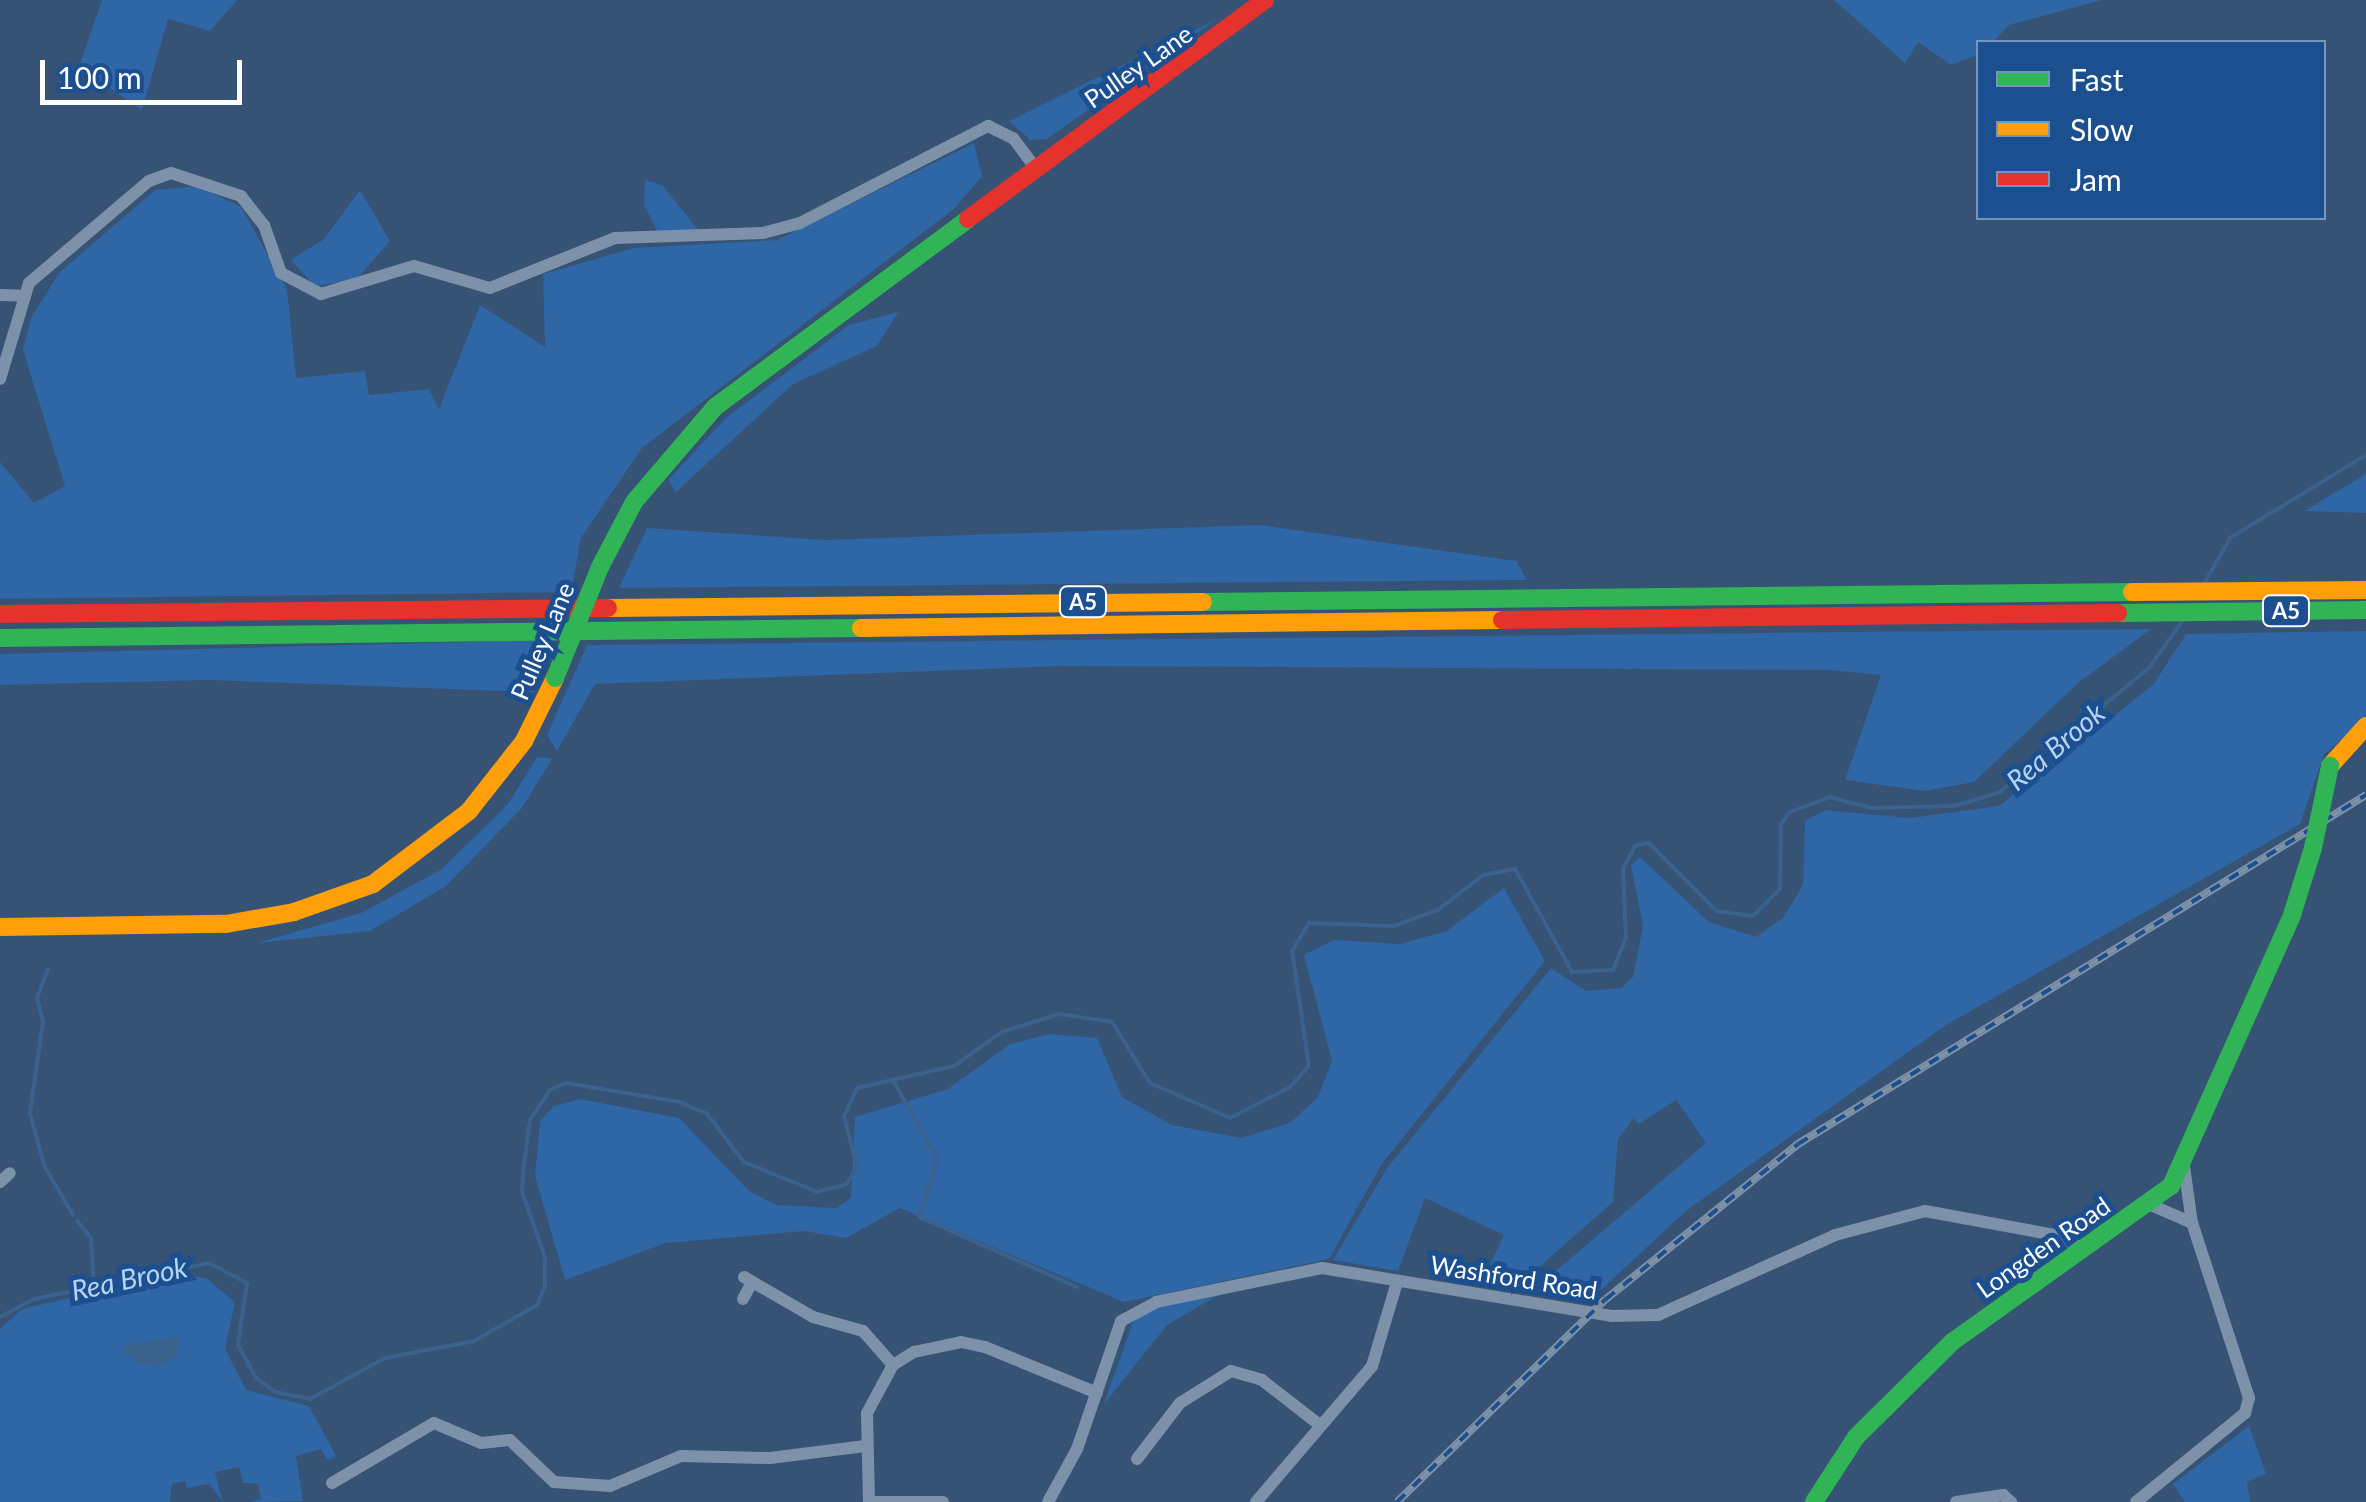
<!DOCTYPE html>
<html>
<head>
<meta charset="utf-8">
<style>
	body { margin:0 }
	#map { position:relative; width:2366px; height:1502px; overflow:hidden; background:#365274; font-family:Lato,sans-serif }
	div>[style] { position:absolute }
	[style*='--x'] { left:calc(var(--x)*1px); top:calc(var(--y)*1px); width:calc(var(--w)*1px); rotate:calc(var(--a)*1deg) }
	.green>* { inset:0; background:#2f66a5 }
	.water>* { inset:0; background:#3b618d }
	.stream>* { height:4px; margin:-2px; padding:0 2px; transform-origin:2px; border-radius:2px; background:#3b618d }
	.street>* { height:12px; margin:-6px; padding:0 6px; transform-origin:6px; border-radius:6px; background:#7d92a8 }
	.fast>* { height:18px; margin:-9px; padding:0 9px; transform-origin:9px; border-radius:9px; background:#30b455 }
	.slow>* { height:18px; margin:-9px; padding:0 9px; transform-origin:9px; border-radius:9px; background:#ff9f0a }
	.jam>* { height:18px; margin:-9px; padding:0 9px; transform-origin:9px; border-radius:9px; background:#e5322d }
	.rail>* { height:8px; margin-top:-4px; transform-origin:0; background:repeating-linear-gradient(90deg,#1b4f8f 0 11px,#7e92a7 0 22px); box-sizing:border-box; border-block:2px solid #7e92a7 }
	.fast-bridge>* { height:18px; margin:-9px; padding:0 9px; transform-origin:9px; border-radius:9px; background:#30b455 }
	span { translate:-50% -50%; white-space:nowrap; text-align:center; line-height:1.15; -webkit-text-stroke:10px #1b4f8f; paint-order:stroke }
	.shield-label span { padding:2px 8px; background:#1b4f8f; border:2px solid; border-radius:8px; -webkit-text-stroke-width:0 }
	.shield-label { font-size:22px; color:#fff; font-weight:700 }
	.street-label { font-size:25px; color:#fff }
	.water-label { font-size:28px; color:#b5d3f5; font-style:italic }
	.legend { position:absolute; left:1976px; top:40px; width:350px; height:180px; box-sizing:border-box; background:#1b4f8f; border:2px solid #7695bc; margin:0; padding:12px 18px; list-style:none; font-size:30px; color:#fff }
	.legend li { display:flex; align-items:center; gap:20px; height:50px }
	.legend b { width:50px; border:2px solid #7695bc }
	.scale { position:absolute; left:40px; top:60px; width:202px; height:45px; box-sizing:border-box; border:5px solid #fff; border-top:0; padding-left:12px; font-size:30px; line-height:35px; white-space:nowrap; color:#fff; -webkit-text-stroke:8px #1b4f8f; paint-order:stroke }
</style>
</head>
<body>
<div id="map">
	<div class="green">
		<i style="clip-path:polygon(102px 0,237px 0,210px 31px,168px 19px,142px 110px,79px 67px)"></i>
		<i style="clip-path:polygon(1834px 0,2102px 0,2009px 25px,1993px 42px,1978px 42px,1978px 55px,1951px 65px,1918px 42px,1905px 63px)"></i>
		<i style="clip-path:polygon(1217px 19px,1047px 139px,1030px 140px,1009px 121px)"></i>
		<i style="clip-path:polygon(974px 143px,982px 176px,955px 208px,642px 448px,581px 538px,571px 592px,0 599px,0 462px,34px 503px,65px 486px,23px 350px,31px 318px,59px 273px,155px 190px,197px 186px,241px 207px,287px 289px,296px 378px,365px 371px,369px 395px,429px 389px,439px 409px,480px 305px,545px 347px,543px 274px,634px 248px,777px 240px)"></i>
		<i style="clip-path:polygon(645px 180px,663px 186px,699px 231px,658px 233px,644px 205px)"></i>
		<i style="clip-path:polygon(360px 190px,390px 241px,356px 280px,314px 286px,291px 260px,324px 239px)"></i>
		<i style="clip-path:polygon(898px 312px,877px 346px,793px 384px,676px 492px,668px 480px,726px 418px,849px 325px)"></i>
		<i style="clip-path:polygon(2366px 474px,2366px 513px,2304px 511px)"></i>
		<i style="clip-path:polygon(1260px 525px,1516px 561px,1527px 580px,619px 588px,647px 528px,826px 540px)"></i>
		<i style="clip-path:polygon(2151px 629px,2078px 683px,1974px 782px,1925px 791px,1845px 780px,1881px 675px,1829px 670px,1061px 666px,595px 684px,557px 751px,547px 735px,587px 645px)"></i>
		<i style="clip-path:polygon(2366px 631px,2366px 719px,2324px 754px,2300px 824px,1946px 1025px,1686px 1211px,1592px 1298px,1544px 1281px,1706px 1143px,1676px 1100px,1639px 1124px,1634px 1118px,1618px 1139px,1613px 1202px,1537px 1269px,1485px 1275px,1504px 1235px,1425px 1198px,1398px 1271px,1333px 1260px,1387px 1168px,1551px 968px,1586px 991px,1621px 988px,1633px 977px,1643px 926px,1631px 865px,1640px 857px,1709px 922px,1756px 937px,1783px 918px,1803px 885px,1805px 821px,1825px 810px,1910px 818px,1999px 806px,2153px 685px,2186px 634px)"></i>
		<i style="clip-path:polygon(552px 640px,533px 692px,209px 680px,0 685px,0 654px)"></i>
		<i style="clip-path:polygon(537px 757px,552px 759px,522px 808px,446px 886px,370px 931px,257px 943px,361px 913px,442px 869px,508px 804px)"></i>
		<i style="clip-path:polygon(1504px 888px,1545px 961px,1381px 1165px,1329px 1259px,1124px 1302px,900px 1208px,846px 1238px,804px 1231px,666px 1243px,565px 1280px,535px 1176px,540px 1121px,554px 1106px,580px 1099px,679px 1118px,749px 1191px,777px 1205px,837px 1208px,851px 1198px,855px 1117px,948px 1089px,1010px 1044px,1049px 1034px,1097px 1038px,1122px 1097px,1172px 1125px,1241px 1138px,1290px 1123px,1318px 1097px,1332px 1061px,1304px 955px,1334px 940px,1400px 944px,1447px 931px)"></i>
		<i style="clip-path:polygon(177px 1273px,207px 1279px,235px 1302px,225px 1349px,246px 1390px,309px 1406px,336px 1456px,327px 1460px,321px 1449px,296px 1456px,303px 1501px,249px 1502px,261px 1499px,258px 1484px,243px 1483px,239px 1467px,215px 1472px,223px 1502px,209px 1484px,187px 1488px,185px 1481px,172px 1484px,170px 1502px,0 1502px,0 1329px,22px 1309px)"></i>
		<i style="clip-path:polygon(1220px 1294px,1167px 1325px,1104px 1404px,1134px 1319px,1153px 1307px)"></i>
		<i style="clip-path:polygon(2249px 1426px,2266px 1474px,2247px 1482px,2250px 1502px,2185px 1502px,2173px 1484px)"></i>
	</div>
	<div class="water">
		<i style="clip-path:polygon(177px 1337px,177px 1356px,158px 1366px,137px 1364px,119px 1347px)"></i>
	</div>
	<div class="stream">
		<i style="--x:2205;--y:582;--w:51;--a:-60.4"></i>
		<i style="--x:2230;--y:538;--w:159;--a:-31.4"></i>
		<i style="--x:48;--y:969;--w:31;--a:111"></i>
		<i style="--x:37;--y:998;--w:25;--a:76"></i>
		<i style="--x:43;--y:1022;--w:92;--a:98.1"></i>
		<i style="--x:30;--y:1113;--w:54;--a:74.9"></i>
		<i style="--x:44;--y:1165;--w:58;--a:59.9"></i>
		<i style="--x:892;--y:1079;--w:92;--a:60.1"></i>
		<i style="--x:938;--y:1159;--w:61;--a:108.1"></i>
		<i style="--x:919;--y:1217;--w:173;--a:23.9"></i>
		<i style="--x:77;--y:1221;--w:22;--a:51"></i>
		<i style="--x:91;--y:1238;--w:48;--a:86.4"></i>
		<i style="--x:0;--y:1317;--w:38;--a:-28"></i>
		<i style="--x:34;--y:1299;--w:179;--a:-11.6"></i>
		<i style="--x:209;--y:1263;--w:43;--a:27.8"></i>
		<i style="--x:247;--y:1283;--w:63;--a:98.3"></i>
		<i style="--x:238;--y:1345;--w:38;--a:61"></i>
		<i style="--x:256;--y:1378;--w:24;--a:36"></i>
		<i style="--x:275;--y:1392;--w:36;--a:11"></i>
		<i style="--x:310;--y:1399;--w:85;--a:-28.7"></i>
		<i style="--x:385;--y:1358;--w:91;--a:-10.8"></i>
		<i style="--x:474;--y:1341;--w:73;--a:-29.7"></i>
		<i style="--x:537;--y:1305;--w:21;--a:-67"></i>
		<i style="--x:545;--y:1286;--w:29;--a:-90"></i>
		<i style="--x:545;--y:1257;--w:69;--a:-109.5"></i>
		<i style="--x:522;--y:1192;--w:27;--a:-86"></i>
		<i style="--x:524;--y:1165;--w:45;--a:-82.4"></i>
		<i style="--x:530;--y:1120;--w:36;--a:-56"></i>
		<i style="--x:550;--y:1090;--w:17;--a:-24"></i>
		<i style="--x:566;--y:1083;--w:116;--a:9.5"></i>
		<i style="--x:680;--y:1102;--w:30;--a:24"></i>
		<i style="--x:707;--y:1114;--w:61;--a:52.4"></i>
		<i style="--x:744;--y:1162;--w:79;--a:22.3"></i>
		<i style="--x:817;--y:1192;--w:31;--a:-15"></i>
		<i style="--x:847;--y:1184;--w:20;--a:-60"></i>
		<i style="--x:857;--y:1167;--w:53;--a:-104.3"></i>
		<i style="--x:844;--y:1116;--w:31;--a:-65"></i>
		<i style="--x:857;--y:1088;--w:99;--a:-12.8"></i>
		<i style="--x:954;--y:1066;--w:59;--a:-35.3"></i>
		<i style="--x:1002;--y:1032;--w:60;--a:-17.5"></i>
		<i style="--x:1059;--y:1014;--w:54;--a:8.6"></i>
		<i style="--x:1112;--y:1022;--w:72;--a:58.1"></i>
		<i style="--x:1150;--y:1083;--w:87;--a:23.6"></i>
		<i style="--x:1230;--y:1118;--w:66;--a:-27"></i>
		<i style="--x:1289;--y:1088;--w:30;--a:-48"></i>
		<i style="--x:1309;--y:1066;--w:116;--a:-98.4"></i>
		<i style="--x:1292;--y:951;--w:33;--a:-59"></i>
		<i style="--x:1309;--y:923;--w:85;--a:2"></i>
		<i style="--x:1394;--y:926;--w:47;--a:-20"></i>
		<i style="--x:1438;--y:910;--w:57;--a:-37.9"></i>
		<i style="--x:1483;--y:875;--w:33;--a:-11"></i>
		<i style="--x:1515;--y:869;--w:118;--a:61"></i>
		<i style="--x:1572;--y:972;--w:41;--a:-2.8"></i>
		<i style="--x:1613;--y:970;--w:35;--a:-68"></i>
		<i style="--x:1626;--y:938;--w:70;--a:-92.5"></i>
		<i style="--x:1623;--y:868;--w:26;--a:-61"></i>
		<i style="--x:1636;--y:845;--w:13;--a:-9"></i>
		<i style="--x:1649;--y:843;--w:96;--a:45"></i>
		<i style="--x:1717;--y:911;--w:36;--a:8"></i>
		<i style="--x:1753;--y:916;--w:38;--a:-45"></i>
		<i style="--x:1780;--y:889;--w:65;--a:-89.1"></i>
		<i style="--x:1781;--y:824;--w:15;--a:-53"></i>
		<i style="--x:1790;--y:812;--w:43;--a:-20.6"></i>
		<i style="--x:1830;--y:797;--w:42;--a:15"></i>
		<i style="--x:1871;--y:808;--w:83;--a:-1.4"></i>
		<i style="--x:1954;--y:806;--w:48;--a:-16.9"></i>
		<i style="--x:2000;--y:792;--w:194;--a:-39.8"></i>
		<i style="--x:2149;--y:668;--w:59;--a:-54.7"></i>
	</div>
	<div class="street">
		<i style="--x:0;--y:295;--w:24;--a:2"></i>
		<i style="--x:0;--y:379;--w:100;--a:-73.2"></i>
		<i style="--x:29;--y:283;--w:157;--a:-40.4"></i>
		<i style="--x:149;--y:181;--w:23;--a:-20"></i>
		<i style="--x:171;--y:173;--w:74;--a:18.2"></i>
		<i style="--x:241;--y:196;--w:37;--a:52"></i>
		<i style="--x:264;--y:225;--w:51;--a:70.5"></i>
		<i style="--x:281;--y:273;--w:45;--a:27.7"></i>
		<i style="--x:321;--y:294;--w:97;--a:-16.8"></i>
		<i style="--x:414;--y:266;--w:79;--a:16.1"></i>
		<i style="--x:490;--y:288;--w:135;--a:-21.8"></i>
		<i style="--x:615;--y:238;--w:148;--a:-1.9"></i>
		<i style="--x:763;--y:233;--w:38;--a:-15"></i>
		<i style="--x:800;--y:223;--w:212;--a:-27.3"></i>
		<i style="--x:988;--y:126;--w:28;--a:26"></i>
		<i style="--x:1013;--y:138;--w:39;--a:53"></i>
		<i style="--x:0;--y:1182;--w:13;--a:-42"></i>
		<i style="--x:2151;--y:1205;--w:45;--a:23.7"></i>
		<i style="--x:744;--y:1277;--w:80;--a:30.1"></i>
		<i style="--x:813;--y:1317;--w:52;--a:15.6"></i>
		<i style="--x:863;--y:1331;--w:45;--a:48.6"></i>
		<i style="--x:743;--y:1299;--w:19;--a:-62"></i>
		<i style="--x:1137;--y:1459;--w:71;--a:-52.5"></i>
		<i style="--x:1180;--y:1403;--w:60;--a:-32.1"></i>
		<i style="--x:1231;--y:1371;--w:32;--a:16"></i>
		<i style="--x:1262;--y:1380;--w:70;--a:38"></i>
		<i style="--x:332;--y:1483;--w:118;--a:-30.5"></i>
		<i style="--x:434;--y:1423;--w:51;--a:23.1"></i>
		<i style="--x:481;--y:1443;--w:29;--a:-6"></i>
		<i style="--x:510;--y:1440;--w:61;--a:43.7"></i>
		<i style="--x:554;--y:1482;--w:56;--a:4.1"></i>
		<i style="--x:610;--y:1486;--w:77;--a:-22.9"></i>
		<i style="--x:681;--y:1456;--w:89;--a:1.3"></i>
		<i style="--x:770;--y:1458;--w:96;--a:-7.2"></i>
		<i style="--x:869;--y:1502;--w:89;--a:-91.3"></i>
		<i style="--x:867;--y:1413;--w:55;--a:-61.6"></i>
		<i style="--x:893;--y:1365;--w:25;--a:-32"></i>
		<i style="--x:914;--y:1352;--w:48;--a:-12"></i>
		<i style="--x:961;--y:1342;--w:25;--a:12"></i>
		<i style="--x:985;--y:1347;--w:121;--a:22.3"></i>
		<i style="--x:872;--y:1502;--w:71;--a:0"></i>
		<i style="--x:1048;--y:1502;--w:60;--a:-61.3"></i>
		<i style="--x:1077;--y:1449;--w:135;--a:-71"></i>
		<i style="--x:1121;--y:1321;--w:40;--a:-28"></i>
		<i style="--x:1156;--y:1302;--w:169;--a:-11.6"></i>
		<i style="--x:1322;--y:1268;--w:293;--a:9.4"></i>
		<i style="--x:1611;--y:1316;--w:47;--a:-1.2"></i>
		<i style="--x:1658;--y:1315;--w:194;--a:-24.3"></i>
		<i style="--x:1835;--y:1235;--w:93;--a:-14.9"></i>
		<i style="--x:1925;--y:1211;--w:131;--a:10.5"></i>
		<i style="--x:2054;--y:1235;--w:31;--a:25"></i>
		<i style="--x:1256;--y:1502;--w:179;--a:-49.5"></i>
		<i style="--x:1372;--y:1366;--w:88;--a:-73.4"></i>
		<i style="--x:1956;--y:1502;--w:48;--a:-8.5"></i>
		<i style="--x:2003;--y:1495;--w:11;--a:41"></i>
		<i style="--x:2136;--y:1502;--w:141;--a:-39.2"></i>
		<i style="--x:2245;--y:1413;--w:16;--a:-75"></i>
		<i style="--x:2249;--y:1398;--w:184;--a:-108"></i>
		<i style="--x:2192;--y:1223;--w:58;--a:-98"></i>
	</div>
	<div class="fast">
		<i style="--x:600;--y:567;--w:73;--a:-62.4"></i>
		<i style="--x:634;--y:502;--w:125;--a:-49.5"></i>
		<i style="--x:715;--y:407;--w:315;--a:-36.6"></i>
		<i style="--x:1203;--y:602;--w:929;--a:-0.62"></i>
		<i style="--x:2118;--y:613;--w:248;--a:-0.7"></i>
		<i style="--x:0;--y:638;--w:861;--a:-0.67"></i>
		<i style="--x:1814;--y:1502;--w:77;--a:-57.1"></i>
		<i style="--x:1856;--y:1437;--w:135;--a:-44.7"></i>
		<i style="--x:1952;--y:1342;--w:269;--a:-35.5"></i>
		<i style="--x:2171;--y:1186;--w:297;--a:-65.9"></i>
		<i style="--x:2292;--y:915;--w:70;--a:-72.6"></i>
	</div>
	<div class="slow">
		<i style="--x:2132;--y:592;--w:234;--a:-0.5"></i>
		<i style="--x:608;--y:608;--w:595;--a:-0.58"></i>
		<i style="--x:861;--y:628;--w:641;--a:-0.72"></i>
		<i style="--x:2330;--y:766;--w:54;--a:-48"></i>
		<i style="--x:0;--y:927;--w:226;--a:-0.8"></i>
		<i style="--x:226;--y:924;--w:69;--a:-10"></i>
		<i style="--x:294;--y:912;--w:84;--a:-19.5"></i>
		<i style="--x:373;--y:884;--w:121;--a:-37.2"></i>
		<i style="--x:469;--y:811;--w:89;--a:-51.8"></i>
		<i style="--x:524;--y:741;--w:70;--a:-63.8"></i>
	</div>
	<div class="jam">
		<i style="--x:968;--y:219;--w:369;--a:-36.4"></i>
		<i style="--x:0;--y:614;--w:608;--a:-0.57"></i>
		<i style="--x:1502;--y:620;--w:616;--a:-0.65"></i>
	</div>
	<div class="rail">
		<i style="--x:1397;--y:1502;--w:291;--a:-44.2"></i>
		<i style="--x:1606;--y:1299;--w:247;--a:-38.9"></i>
		<i style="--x:1798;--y:1144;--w:667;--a:-31.57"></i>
	</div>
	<div class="fast-bridge">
		<i style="--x:555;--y:678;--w:120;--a:-67.9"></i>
		<i style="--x:2313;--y:848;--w:84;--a:-78.3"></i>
	</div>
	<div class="shield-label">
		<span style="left:1083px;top:602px">A5</span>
		<span style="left:2286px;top:611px">A5</span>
	</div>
	<div class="street-label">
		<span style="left:1138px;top:66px;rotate:-35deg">Pulley Lane</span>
		<span style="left:542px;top:641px;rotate:-67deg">Pulley Lane</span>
		<span style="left:2043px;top:1247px;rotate:-35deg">Longden Road</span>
		<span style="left:1514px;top:1277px;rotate:9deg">Washford Road</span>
	</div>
	<div class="water-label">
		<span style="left:2055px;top:746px;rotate:-40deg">Rea Brook</span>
		<span style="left:129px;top:1278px;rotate:-12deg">Rea Brook</span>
	</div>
	<ul class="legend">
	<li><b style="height:12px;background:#30b455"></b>Fast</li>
	<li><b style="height:12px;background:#ff9f0a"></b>Slow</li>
	<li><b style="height:12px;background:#e5322d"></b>Jam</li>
	</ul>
	<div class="scale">100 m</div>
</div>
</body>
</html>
